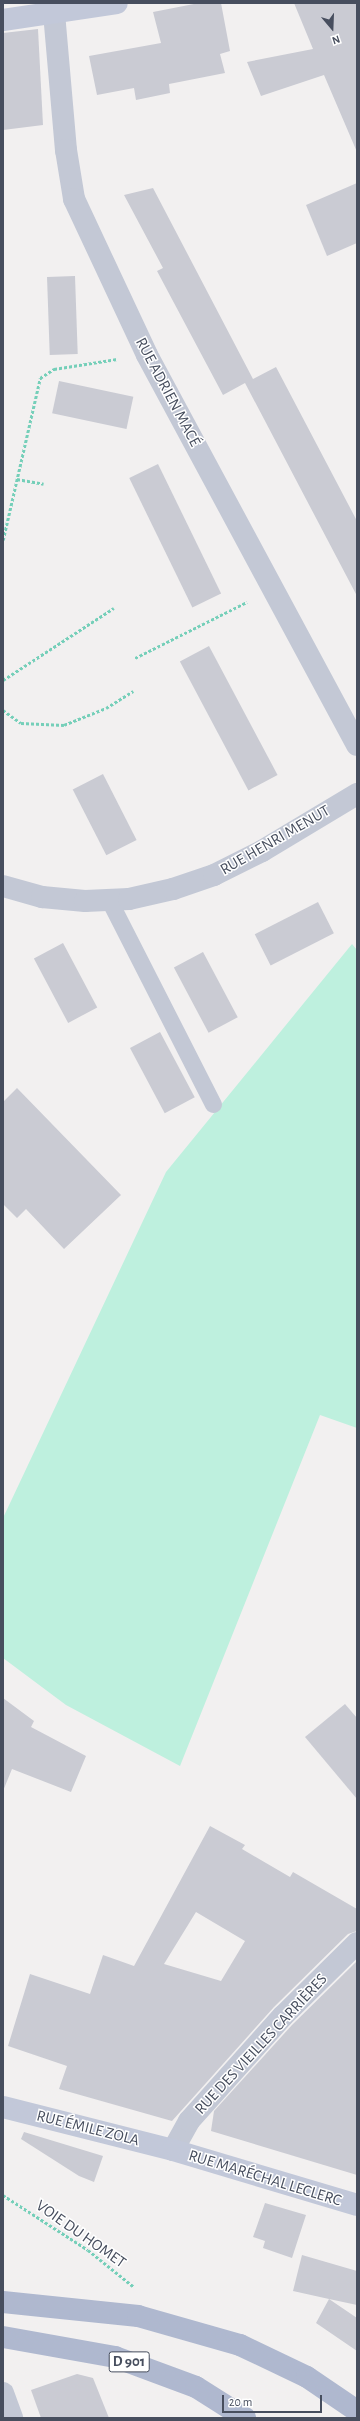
<!DOCTYPE html>
<html>
<head>
<meta charset="utf-8">
<style>
	body { margin:0 }
	#map { position:relative; width:360px; height:2421px; overflow:hidden; background:#f2f0f0; font-family:"Alegreya Sans",sans-serif }
	div>[style] { position:absolute }
	[style*='--x'] { left:calc(var(--x)*1px); top:calc(var(--y)*1px); width:calc(var(--w)*1px); rotate:calc(var(--a)*1deg) }
	.green>* { inset:0; background:#bef0de }
	.building>* { inset:0; background:#cacbd3; transform-origin:0 0 }
	.path>* { height:2.5px; margin-top:-1.25px; transform-origin:0; background:repeating-linear-gradient(90deg,#75cfb9 0 3px,transparent 0 5px) }
	.lane>* { height:17px; margin:-8.5px; padding:0 8.5px; transform-origin:8.5px; border-radius:8.5px; background:#c3c8d5 }
	.street>* { height:22px; margin:-11px; padding:0 11px; transform-origin:11px; border-radius:11px; background:#c3c8d5 }
	.secondary>* { height:22px; margin:-11px; padding:0 11px; transform-origin:11px; border-radius:11px; background:#c2c8d9 }
	.primary>* { height:22px; margin:-11px; padding:0 11px; transform-origin:11px; border-radius:11px; background:#afb8cf }
	span { translate:-50% -50%; white-space:nowrap; text-align:center; line-height:1.15; -webkit-text-stroke:3px #fff; paint-order:stroke }
	.shield-label span { padding:1px 3px; background:#fff; border:1px solid; border-radius:3px; -webkit-text-stroke-width:0 }
	.shield-label { font-size:15px; color:#474e5e; font-weight:700 }
	.street-label { font-size:16px; color:#474e5e }
	.frame { position:absolute; inset:0; border:4px solid #474e5e; pointer-events:none }
	.north { position:absolute; left:312px; top:8px; width:40px; height:40px; -webkit-text-stroke:3px #fff; paint-order:stroke; rotate:161deg; font-size:11px; font-weight:700; line-height:16px; text-align:center; color:#474e5e }
	.north::after { content:''; display:block; margin:auto; width:14px; height:18px; background:#474e5e; clip-path:polygon(50% 0,100% 100%,50% 72%,0 100%) }
	.scale { position:absolute; left:222px; top:2395px; width:100px; height:18px; box-sizing:border-box; border:2px solid #474e5e; border-top:0; padding-left:5px; font-size:12px; line-height:14px; white-space:nowrap; color:#474e5e; -webkit-text-stroke:3px #fff; paint-order:stroke }
</style>
</head>
<body>
<div id="map">
	<div class="green">
		<i style="clip-path:polygon(352px 944px,357px 950px,357px 1428px,320px 1415px,180px 1766px,66px 1705px,3px 1658px,3px 1518px,166px 1172px)"></i>
	</div>
	<div class="building">
		<i style="clip-path:polygon(199px 3px,221px 3px,230px 51px,220px 54px,225px 73px,169px 84px,170px 93px,136px 100px,134px 88px,97px 95px,89px 56px,161px 43px,153px 12px)"></i>
		<i style="clip-path:polygon(294px 3px,357px 3px,357px 152px,324px 75px,261px 96px,247px 62px,313px 49px)"></i>
		<i style="clip-path:polygon(38px 29px,43px 125px,3px 130px,3px 33px)"></i>
		<i style="clip-path:polygon(357px 183px,357px 243px,327px 256px,306px 205px)"></i>
		<i style="clip-path:polygon(153px 188px,253px 379px,276px 367px,357px 521px,357px 596px,245px 383px,223px 395px,157px 271px,163px 268px,124px 195px)"></i>
		<i style="left:75px;top:276px;width:78px;height:28px;rotate:88deg"></i>
		<i style="left:59px;top:381px;width:76px;height:33px;rotate:12deg"></i>
		<i style="left:158px;top:464px;width:144px;height:32px;rotate:64deg"></i>
		<i style="left:209px;top:646px;width:146px;height:33px;rotate:62deg"></i>
		<i style="left:103px;top:774px;width:74px;height:34px;rotate:63deg"></i>
		<i style="left:318px;top:902px;width:35px;height:71px;rotate:63deg"></i>
		<i style="left:63px;top:943px;width:73px;height:33px;rotate:62deg"></i>
		<i style="left:203px;top:952px;width:74px;height:33px;rotate:62deg"></i>
		<i style="left:160px;top:1032px;width:74px;height:34px;rotate:62deg"></i>
		<i style="clip-path:polygon(17px 1088px,121px 1195px,64px 1249px,26px 1209px,17px 1218px,3px 1204px,3px 1102px)"></i>
		<i style="clip-path:polygon(3px 1698px,34px 1721px,31px 1727px,86px 1756px,71px 1792px,12px 1769px,3px 1791px)"></i>
		<i style="clip-path:polygon(345px 1704px,357px 1718px,357px 1799px,305px 1737px)"></i>
		<i style="clip-path:polygon(evenodd,210px 1826px,245px 1845px,242px 1849px,290px 1877px,293px 1872px,357px 1909px,357px 1931px,348px 1934px,274px 2007px,172px 2121px,59px 2089px,67px 2066px,8px 2046px,30px 1974px,90px 1994px,103px 1955px,134px 1966px,210px 1826px,196px 1912px,245px 1941px,221px 1981px,164px 1964px,196px 1912px)"></i>
		<i style="clip-path:polygon(357px 1961px,357px 2175px,211px 2131px,214px 2111px,292px 2025px)"></i>
		<i style="clip-path:polygon(24px 2132px,103px 2156px,94px 2182px,79px 2176px,21px 2139px)"></i>
		<i style="clip-path:polygon(265px 2203px,306px 2215px,292px 2258px,263px 2248px,265px 2241px,253px 2237px)"></i>
		<i style="clip-path:polygon(302px 2255px,357px 2271px,357px 2305px,329px 2299px,357px 2318px,357px 2351px,316px 2323px,329px 2299px,293px 2291px)"></i>
		<i style="clip-path:polygon(77px 2374px,93px 2378px,109px 2418px,41px 2418px,31px 2390px)"></i>
	</div>
	<div class="path">
		<i style="--x:17;--y:479;--w:27;--a:10"></i>
		<i style="--x:3;--y:540;--w:166;--a:-77.1"></i>
		<i style="--x:40;--y:378;--w:17;--a:-33"></i>
		<i style="--x:54;--y:369;--w:64;--a:-9"></i>
		<i style="--x:135;--y:658;--w:125;--a:-26.6"></i>
		<i style="--x:3;--y:680;--w:132;--a:-33"></i>
		<i style="--x:3;--y:710;--w:22;--a:36"></i>
		<i style="--x:21;--y:723;--w:43;--a:2.7"></i>
		<i style="--x:64;--y:725;--w:45;--a:-22"></i>
		<i style="--x:106;--y:708;--w:32;--a:-32"></i>
		<i style="--x:3;--y:2195;--w:101;--a:32.9"></i>
		<i style="--x:88;--y:2250;--w:58;--a:38.7"></i>
	</div>
	<div class="lane">
		<i style="--x:109;--y:900;--w:229;--a:63"></i>
	</div>
	<div class="street">
		<i style="--x:54;--y:13;--w:138;--a:85"></i>
		<i style="--x:66;--y:150;--w:50;--a:80.7"></i>
		<i style="--x:74;--y:199;--w:172;--a:64.9"></i>
		<i style="--x:147;--y:355;--w:443;--a:61.7"></i>
		<i style="--x:3;--y:886;--w:41;--a:15.8"></i>
		<i style="--x:42;--y:897;--w:43;--a:5.3"></i>
		<i style="--x:85;--y:901;--w:44;--a:-2.6"></i>
		<i style="--x:129;--y:899;--w:45;--a:-12.8"></i>
		<i style="--x:173;--y:889;--w:43;--a:-18.9"></i>
		<i style="--x:214;--y:875;--w:54;--a:-26.6"></i>
		<i style="--x:262;--y:851;--w:111;--a:-31"></i>
		<i style="--x:173;--y:2150;--w:33;--a:-61"></i>
		<i style="--x:189;--y:2121;--w:141;--a:-48.2"></i>
		<i style="--x:283;--y:2016;--w:104;--a:-44.6"></i>
		<i style="--x:3;--y:2393;--w:27;--a:70"></i>
	</div>
	<div class="secondary">
		<i style="--x:3;--y:20;--w:115;--a:-8.5"></i>
		<i style="--x:3;--y:2107;--w:175;--a:14.2"></i>
		<i style="--x:173;--y:2150;--w:192;--a:16.6"></i>
	</div>
	<div class="primary">
		<i style="--x:3;--y:2302;--w:136;--a:5.9"></i>
		<i style="--x:138;--y:2316;--w:106;--a:15.9"></i>
		<i style="--x:240;--y:2345;--w:74;--a:25.5"></i>
		<i style="--x:307;--y:2377;--w:60;--a:34.2"></i>
		<i style="--x:3;--y:2337;--w:114;--a:10.1"></i>
		<i style="--x:115;--y:2357;--w:86;--a:20.3"></i>
		<i style="--x:196;--y:2387;--w:58;--a:32.3"></i>
	</div>
	<div class="shield-label">
		<span style="left:129px;top:2362px">D 901</span>
	</div>
	<div class="street-label">
		<span style="left:168px;top:392px;rotate:62deg">RUE ADRIEN MACÉ</span>
		<span style="left:275px;top:840px;rotate:-30deg">RUE HENRI MENUT</span>
		<span style="left:261px;top:2044px;rotate:-47deg">RUE DES VIEILLES CARRIÈRES</span>
		<span style="left:88px;top:2128px;rotate:14deg">RUE ÉMILE ZOLA</span>
		<span style="left:265px;top:2178px;rotate:17deg">RUE MARÉCHAL LECLERC</span>
		<span style="left:81px;top:2234px;rotate:35deg">VOIE DU HOMET</span>
	</div>
	<div class="frame"></div>
	<div class="north">N</div>
	<div class="scale">20 m</div>
</div>
</body>
</html>
